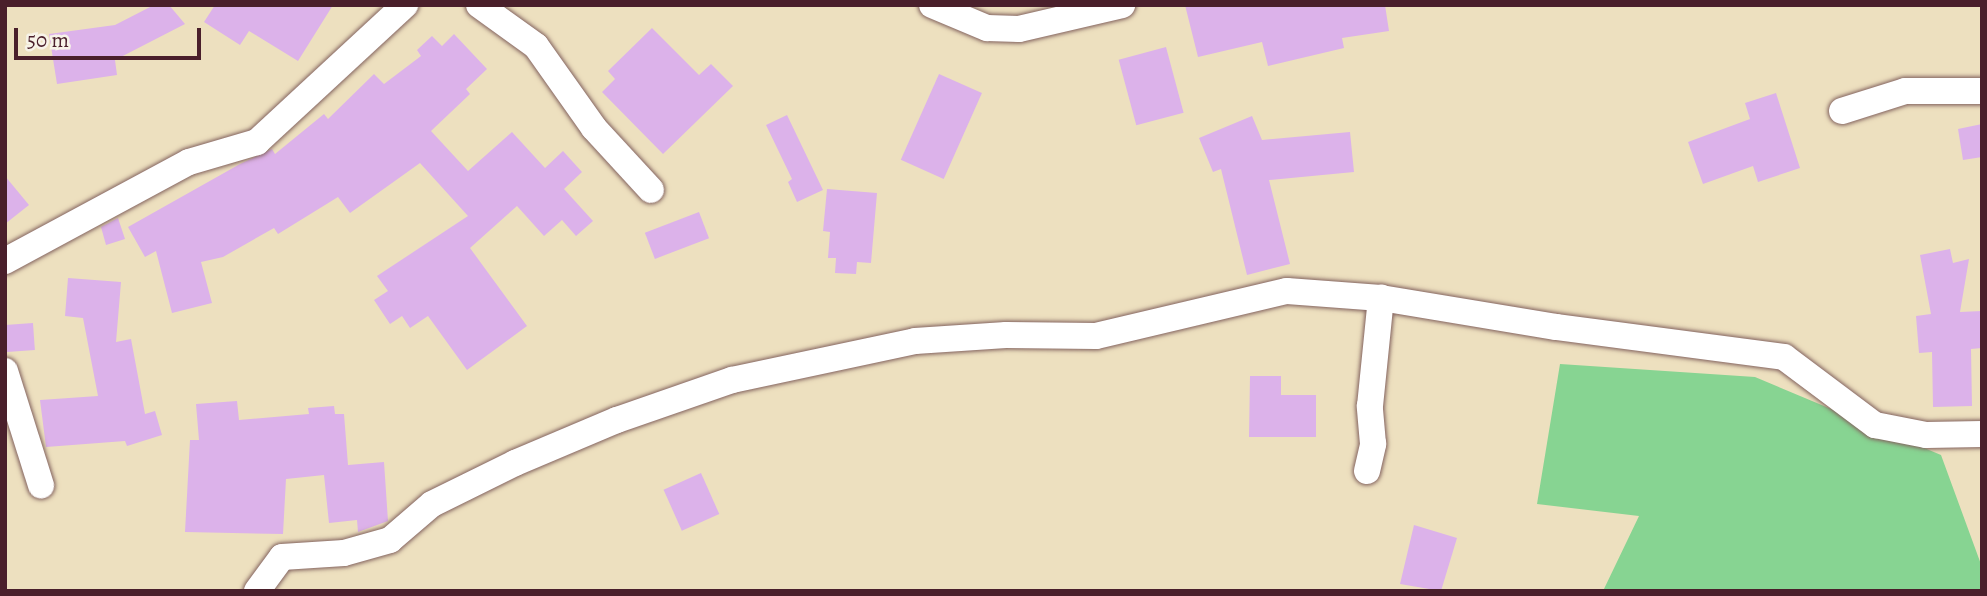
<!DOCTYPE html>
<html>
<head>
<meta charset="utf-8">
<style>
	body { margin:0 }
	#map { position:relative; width:1987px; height:596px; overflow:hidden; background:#ede0bf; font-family:Alegreya,serif }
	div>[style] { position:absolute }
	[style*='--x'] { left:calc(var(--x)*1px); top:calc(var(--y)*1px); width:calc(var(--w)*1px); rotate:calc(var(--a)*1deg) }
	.green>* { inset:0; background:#87d492 }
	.building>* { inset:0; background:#dcb2ea; transform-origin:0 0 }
	.roads { filter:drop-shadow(0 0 2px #83635f) drop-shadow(0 0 2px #83635f) }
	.minor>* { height:26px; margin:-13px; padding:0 13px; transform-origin:13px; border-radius:13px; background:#fff }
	span { translate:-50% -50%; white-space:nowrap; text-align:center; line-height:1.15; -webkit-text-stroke:5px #f7f3e8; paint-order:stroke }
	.frame { position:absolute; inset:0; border:7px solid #4a1f2b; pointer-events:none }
	.scale { position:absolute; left:14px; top:28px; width:187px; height:32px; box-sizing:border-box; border:4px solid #4a1f2b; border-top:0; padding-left:9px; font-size:21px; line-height:24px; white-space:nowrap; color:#4a1f2b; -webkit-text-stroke:5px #f7f3e8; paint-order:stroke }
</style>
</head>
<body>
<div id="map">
	<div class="green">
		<i style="clip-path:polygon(1560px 364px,1755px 377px,1941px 455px,1982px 567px,1982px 591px,1603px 591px,1639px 516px,1537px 504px)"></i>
	</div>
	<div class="building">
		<i style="clip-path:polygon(154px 5px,169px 5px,185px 24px,115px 60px,117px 75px,57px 84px,49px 34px,115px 25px)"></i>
		<i style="clip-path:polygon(215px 5px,333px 5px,298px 61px,249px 31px,240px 45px,204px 22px)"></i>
		<i style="clip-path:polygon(1185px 5px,1385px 5px,1389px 31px,1342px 38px,1344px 48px,1268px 66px,1262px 42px,1198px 57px)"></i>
		<i style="clip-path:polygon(652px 28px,699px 75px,711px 64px,733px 86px,663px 154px,602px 92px,615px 79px,608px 71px)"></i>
		<i style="clip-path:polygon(454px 34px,487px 69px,466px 89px,470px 94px,431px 131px,468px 171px,512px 132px,545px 168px,563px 151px,582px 172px,564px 189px,593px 221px,576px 236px,562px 220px,544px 236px,517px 206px,470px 248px,527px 326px,467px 370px,428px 316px,410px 328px,402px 316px,390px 324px,374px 300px,388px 291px,377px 276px,468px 216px,420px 163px,350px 213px,338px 197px,278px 234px,274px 228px,223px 257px,201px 262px,212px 303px,172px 313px,156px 251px,145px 257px,128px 227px,240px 164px,272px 149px,275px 154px,324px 114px,328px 119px,374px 74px,384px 84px,421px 56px,417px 50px,432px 36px,442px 46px)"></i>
		<i style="left:1166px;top:47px;width:68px;height:49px;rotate:75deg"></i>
		<i style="left:939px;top:74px;width:47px;height:94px;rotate:24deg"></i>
		<i style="clip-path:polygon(1776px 93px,1800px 168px,1758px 182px,1753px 166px,1703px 184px,1688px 142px,1750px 119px,1745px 103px)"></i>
		<i style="clip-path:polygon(787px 115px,823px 190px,797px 202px,788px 182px,792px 179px,766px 125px)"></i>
		<i style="clip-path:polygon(1252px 116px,1262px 140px,1350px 132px,1354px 172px,1269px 180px,1290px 264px,1247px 275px,1221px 169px,1213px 172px,1199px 138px)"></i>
		<i style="clip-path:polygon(1982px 124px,1982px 157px,1963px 160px,1958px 129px)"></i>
		<i style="clip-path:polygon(5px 176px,29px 205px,5px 224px)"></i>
		<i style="clip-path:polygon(827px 189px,877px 193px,871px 263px,857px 262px,856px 274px,835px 273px,836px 258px,828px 258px,830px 232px,823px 231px)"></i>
		<i style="left:699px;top:212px;width:28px;height:58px;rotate:69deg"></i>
		<i style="clip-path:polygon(118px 218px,125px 239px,106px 245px,101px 227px)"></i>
		<i style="clip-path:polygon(1950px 249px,1953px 263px,1969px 259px,1960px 312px,1982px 311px,1982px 348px,1971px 349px,1972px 406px,1933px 407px,1932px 352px,1919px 353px,1916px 316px,1931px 314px,1920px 255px)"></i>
		<i style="clip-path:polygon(68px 278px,121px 282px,116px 342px,131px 339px,145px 414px,155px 411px,162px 435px,127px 446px,125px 441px,46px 447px,40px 400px,98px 396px,83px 318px,65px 316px)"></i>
		<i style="left:33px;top:323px;width:27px;height:28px;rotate:86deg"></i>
		<i style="clip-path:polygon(1250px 376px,1281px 376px,1281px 395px,1316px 395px,1316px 437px,1249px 437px)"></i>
		<i style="clip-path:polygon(237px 401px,239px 420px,309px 414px,308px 408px,334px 406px,335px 414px,344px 414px,348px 465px,384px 462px,388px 521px,358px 532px,357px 520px,329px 523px,324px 475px,286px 479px,283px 534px,185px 532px,190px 440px,199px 440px,196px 404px)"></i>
		<i style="left:701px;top:473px;width:45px;height:41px;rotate:66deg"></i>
		<i style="clip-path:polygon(1414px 525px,1457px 538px,1441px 591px,1400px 584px)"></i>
	</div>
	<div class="roads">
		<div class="minor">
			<i style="--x:479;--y:5;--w:70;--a:35.7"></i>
			<i style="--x:536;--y:46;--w:100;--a:54.7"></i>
			<i style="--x:594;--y:128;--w:84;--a:47.4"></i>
			<i style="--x:932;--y:5;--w:60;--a:22.7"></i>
			<i style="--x:987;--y:28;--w:32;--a:2"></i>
			<i style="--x:1019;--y:29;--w:106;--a:-13.1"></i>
			<i style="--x:1842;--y:111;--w:66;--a:-17.6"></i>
			<i style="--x:1905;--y:91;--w:77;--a:0"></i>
			<i style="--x:5;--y:261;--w:209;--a:-28.3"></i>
			<i style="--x:189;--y:162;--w:71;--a:-16.4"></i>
			<i style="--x:257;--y:142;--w:202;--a:-42.8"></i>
			<i style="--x:5;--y:371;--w:120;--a:72.5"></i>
			<i style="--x:1367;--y:471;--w:28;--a:-77"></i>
			<i style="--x:1373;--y:444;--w:38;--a:-95"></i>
			<i style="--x:1370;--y:406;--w:109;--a:-84.2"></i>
			<i style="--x:257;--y:591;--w:42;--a:-53.7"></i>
			<i style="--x:282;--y:557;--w:62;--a:-3.7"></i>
			<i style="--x:344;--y:553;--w:48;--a:-15.8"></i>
			<i style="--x:390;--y:540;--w:55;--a:-40.6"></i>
			<i style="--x:432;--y:504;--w:93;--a:-26.3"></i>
			<i style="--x:515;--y:463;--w:111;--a:-22.9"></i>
			<i style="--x:617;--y:420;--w:122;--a:-19.2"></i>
			<i style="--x:732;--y:380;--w:187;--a:-12"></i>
			<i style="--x:915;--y:341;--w:91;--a:-3.8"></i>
			<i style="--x:1006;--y:335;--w:90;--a:0.6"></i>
			<i style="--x:1096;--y:336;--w:196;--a:-13.3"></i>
			<i style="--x:1287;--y:291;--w:94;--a:4.3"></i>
			<i style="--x:1381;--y:298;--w:178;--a:9.4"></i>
			<i style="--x:1557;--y:327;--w:229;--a:7.5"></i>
			<i style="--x:1784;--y:357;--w:114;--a:36.8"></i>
			<i style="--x:1875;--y:425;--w:52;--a:11.1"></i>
			<i style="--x:1926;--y:435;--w:56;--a:-1"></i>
		</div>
	</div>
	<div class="frame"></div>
	<div class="scale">50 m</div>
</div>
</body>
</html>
